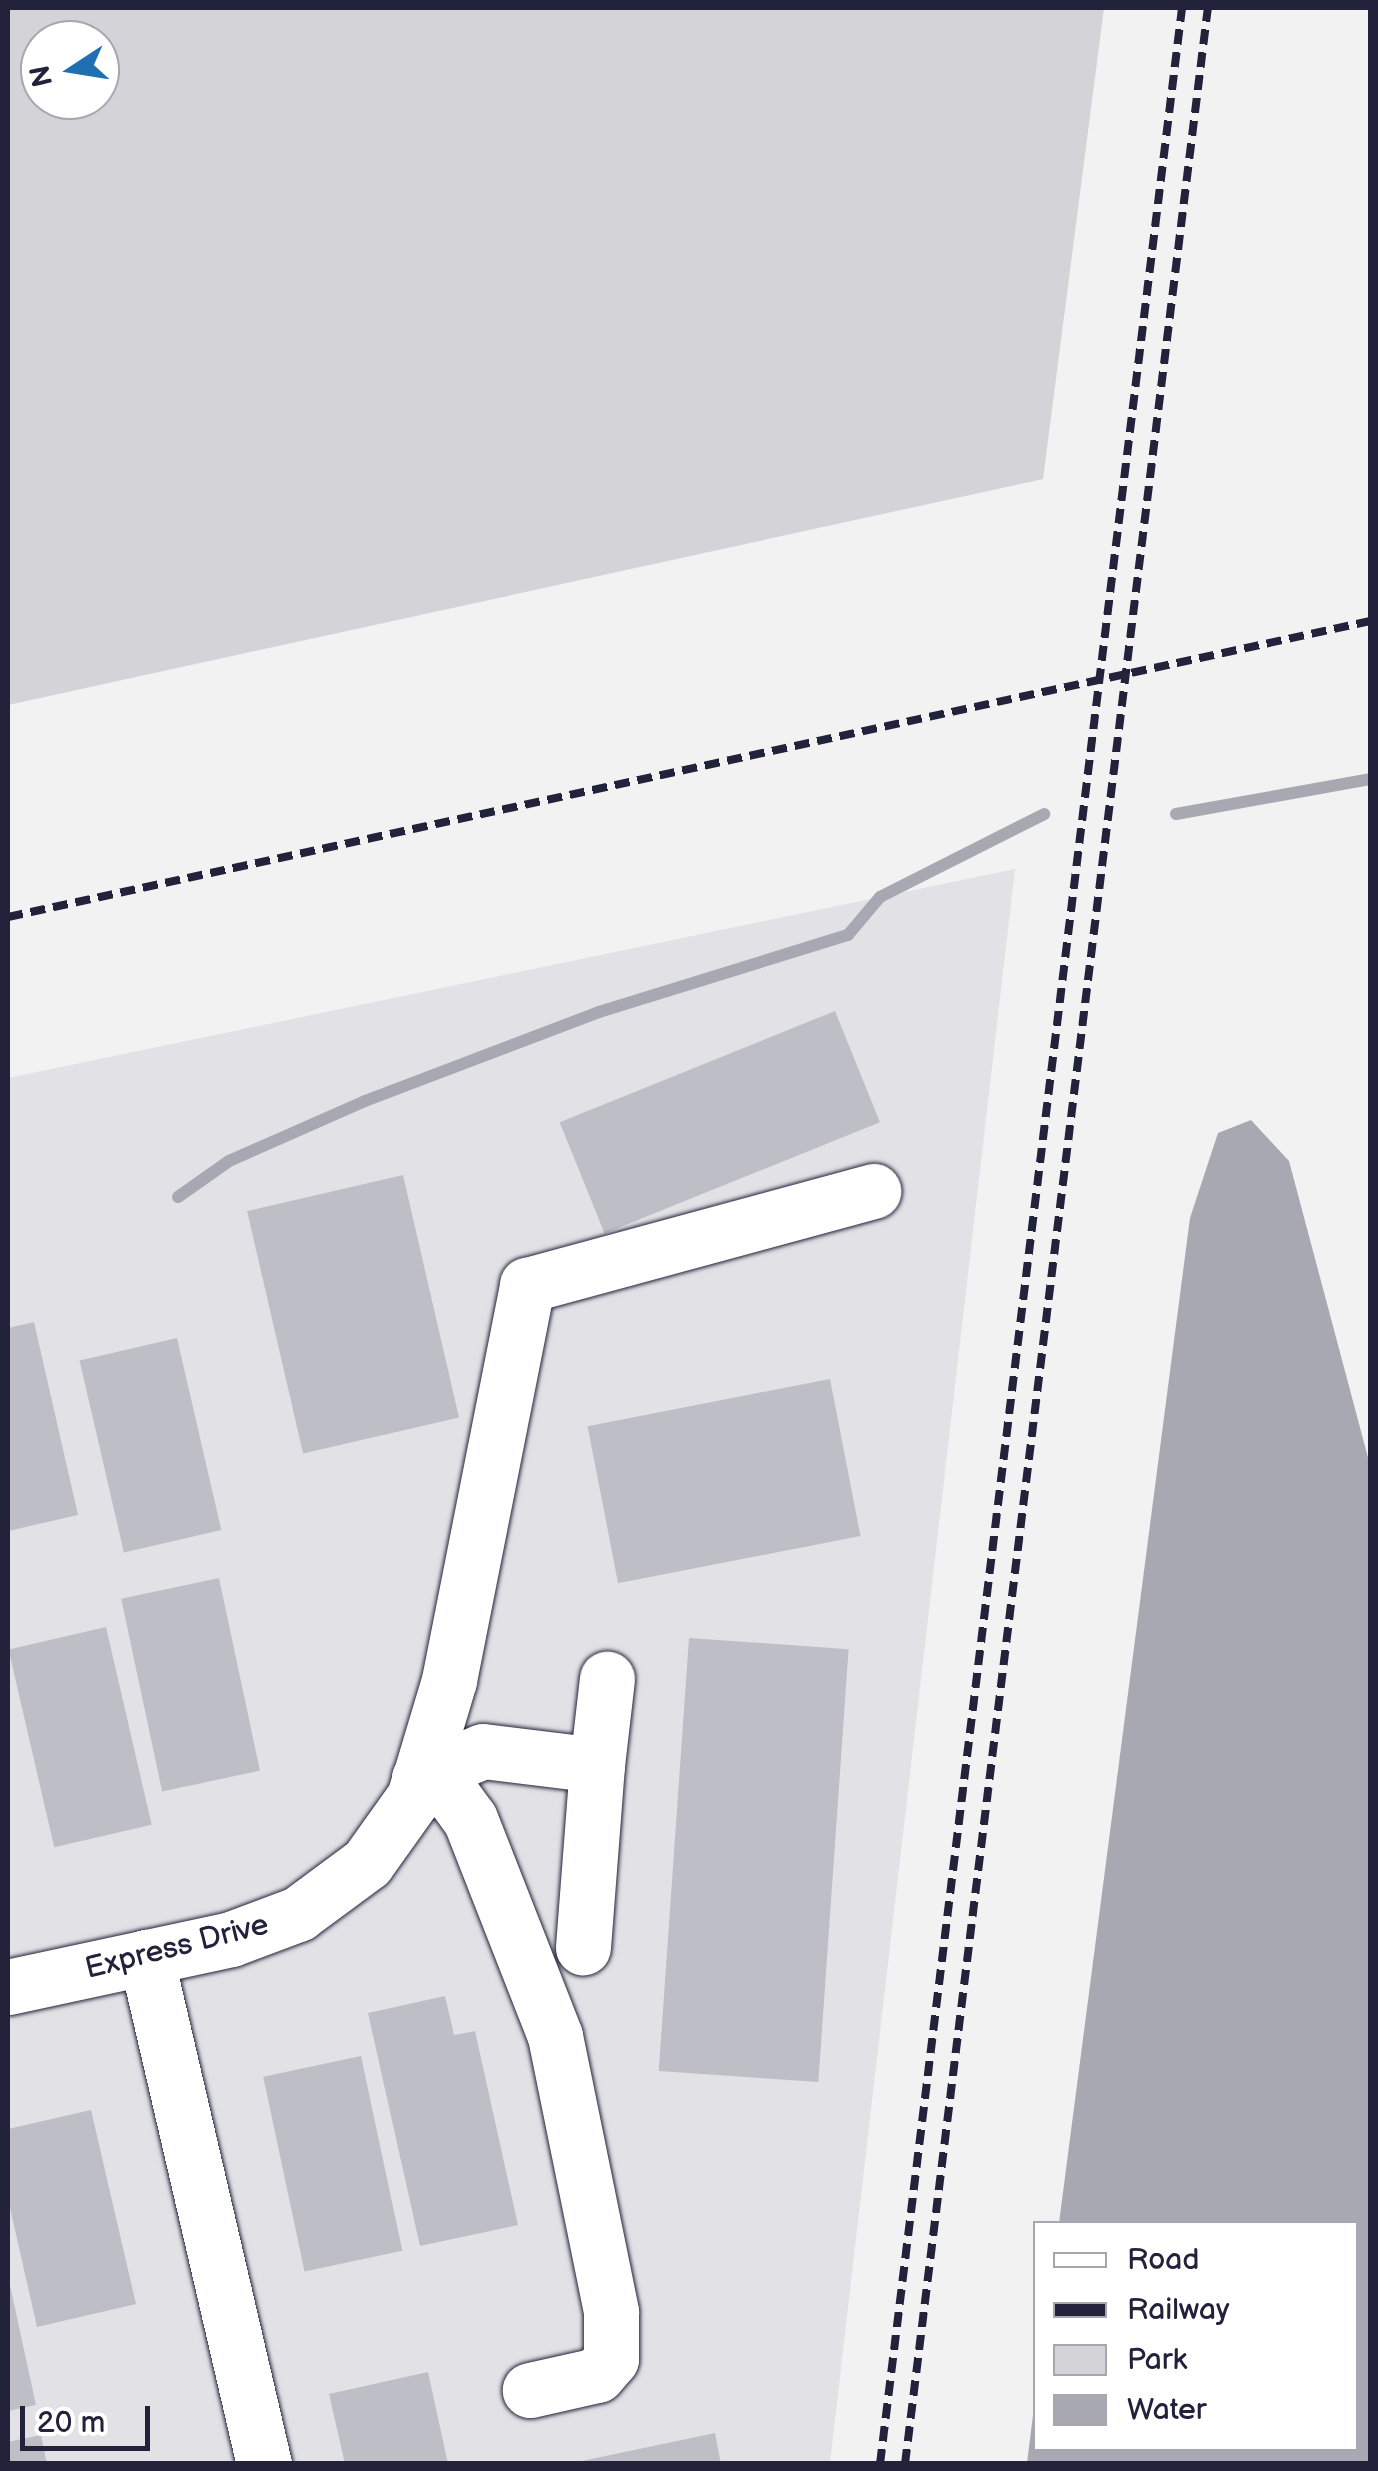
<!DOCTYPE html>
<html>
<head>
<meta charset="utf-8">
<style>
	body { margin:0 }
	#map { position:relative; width:1378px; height:2471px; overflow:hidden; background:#f2f2f3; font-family:"Balsamiq Sans",sans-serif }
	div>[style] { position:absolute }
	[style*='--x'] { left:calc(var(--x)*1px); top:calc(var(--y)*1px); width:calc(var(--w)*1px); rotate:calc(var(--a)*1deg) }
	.built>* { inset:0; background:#e2e2e6 }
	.green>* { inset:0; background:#d3d3d8 }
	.water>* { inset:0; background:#a8a8b2 }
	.stream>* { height:12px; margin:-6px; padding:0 6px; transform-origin:6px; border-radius:6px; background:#a8a8b2 }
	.building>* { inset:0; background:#bebec6; transform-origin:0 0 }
	.roads { filter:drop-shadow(0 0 2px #22223b) drop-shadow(0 0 2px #22223b) }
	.minor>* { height:55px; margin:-27.5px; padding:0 27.5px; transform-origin:27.5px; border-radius:27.5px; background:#fff }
	.rail>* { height:8px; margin-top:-4px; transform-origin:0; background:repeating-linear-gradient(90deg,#22223b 0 15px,transparent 0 23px) }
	span { translate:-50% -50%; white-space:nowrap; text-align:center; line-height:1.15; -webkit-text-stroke:8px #fff; paint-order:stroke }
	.street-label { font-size:30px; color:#22223b }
	.frame { position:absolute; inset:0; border:10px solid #22223b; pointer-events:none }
	.legend { position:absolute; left:1033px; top:2221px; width:325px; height:230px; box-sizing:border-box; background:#fff; border:2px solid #a7a7b1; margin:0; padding:12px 18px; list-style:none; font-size:30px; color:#22223b }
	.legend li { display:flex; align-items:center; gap:20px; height:50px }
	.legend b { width:50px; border:2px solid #a7a7b1 }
	.north { position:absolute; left:20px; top:20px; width:100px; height:100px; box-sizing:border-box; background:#fff; border:2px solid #a7a7b1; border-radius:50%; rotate:258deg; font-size:28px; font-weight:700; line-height:40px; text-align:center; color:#22223b }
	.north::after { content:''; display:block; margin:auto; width:35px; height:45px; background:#1f6fb2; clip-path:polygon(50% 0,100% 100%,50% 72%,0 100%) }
	.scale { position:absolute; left:20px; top:2406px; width:130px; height:45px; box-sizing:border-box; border:5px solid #22223b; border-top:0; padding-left:12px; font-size:30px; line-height:35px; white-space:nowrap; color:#22223b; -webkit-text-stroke:8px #fff; paint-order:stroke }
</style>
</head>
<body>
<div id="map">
	<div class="built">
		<i style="clip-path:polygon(1015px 869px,830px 2463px,8px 2463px,8px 1078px)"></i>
	</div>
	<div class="green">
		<i style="clip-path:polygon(evenodd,8px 8px,1104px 8px,1043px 479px,8px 705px,8px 8px,40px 40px,100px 40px,100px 100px,40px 100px,40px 40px)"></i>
	</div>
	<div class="water">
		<i style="clip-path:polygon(1251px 1120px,1289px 1161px,1370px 1465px,1370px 2463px,1027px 2463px,1035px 2399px,1036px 2448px,1356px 2448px,1356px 2224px,1059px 2223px,1190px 1218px,1218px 1133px)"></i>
	</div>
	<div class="stream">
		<i style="--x:1176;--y:814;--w:197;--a:-10.2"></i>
		<i style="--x:178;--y:1197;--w:62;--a:-35.2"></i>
		<i style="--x:229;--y:1161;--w:149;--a:-23.8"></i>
		<i style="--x:365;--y:1101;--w:250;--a:-20.8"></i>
		<i style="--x:599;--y:1012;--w:261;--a:-17.2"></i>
		<i style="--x:848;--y:935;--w:50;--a:-49.9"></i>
		<i style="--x:880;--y:897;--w:184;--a:-26.8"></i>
	</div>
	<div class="building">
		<i style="left:835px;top:1011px;width:120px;height:297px;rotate:68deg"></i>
		<i style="left:403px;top:1175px;width:249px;height:160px;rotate:77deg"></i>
		<i style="clip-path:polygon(34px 1322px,78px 1515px,8px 1531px,8px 1328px)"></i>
		<i style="left:177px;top:1338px;width:197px;height:100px;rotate:77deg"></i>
		<i style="left:830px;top:1379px;width:160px;height:247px;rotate:79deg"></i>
		<i style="left:219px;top:1578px;width:197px;height:100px;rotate:78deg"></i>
		<i style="left:106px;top:1627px;width:203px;height:100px;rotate:77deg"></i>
		<i style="left:689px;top:1638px;width:160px;height:434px;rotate:4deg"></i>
		<i style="clip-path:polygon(445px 1996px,454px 2035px,475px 2031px,518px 2225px,420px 2246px,368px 2013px)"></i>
		<i style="left:361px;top:2056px;width:199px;height:100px;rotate:78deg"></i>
		<i style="clip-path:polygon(91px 2110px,136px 2304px,37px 2327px,8px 2199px,8px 2129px)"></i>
		<i style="clip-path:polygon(8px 2276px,36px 2405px,8px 2411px)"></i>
		<i style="clip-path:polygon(428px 2372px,448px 2464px,345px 2464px,329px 2394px)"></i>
		<i style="clip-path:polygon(715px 2433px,721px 2464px,577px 2464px,577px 2462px)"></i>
		<i style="clip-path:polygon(41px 2435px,47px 2464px,8px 2464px,8px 2442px)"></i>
	</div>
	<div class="roads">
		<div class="minor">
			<i style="--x:597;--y:1765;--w:87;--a:-83.4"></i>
			<i style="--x:419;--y:1778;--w:38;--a:28"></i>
			<i style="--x:453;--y:1796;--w:29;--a:54"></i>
			<i style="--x:470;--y:1819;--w:233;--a:68.6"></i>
			<i style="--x:555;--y:2036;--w:282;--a:78.5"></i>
			<i style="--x:611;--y:2312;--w:47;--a:90"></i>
			<i style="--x:611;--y:2359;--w:21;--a:131"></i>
			<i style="--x:597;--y:2375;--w:69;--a:167.4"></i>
			<i style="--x:419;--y:1778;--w:69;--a:-22.9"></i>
			<i style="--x:483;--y:1751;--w:115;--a:7"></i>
			<i style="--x:597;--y:1765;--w:183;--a:94.4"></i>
			<i style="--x:146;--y:1957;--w:521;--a:76.9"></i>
			<i style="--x:8;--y:1987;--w:228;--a:-12.1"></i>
			<i style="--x:231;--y:1939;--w:72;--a:-20.5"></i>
			<i style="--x:298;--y:1914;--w:86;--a:-36.5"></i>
			<i style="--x:367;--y:1863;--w:81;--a:-54.5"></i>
			<i style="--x:414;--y:1797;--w:122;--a:-73.3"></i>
			<i style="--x:449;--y:1680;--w:403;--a:-78.8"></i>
			<i style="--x:527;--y:1285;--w:359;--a:-15.2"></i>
		</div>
	</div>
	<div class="rail">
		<i style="--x:8;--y:917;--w:1394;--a:-12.26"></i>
		<i style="--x:880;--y:2464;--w:2474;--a:-82.99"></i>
		<i style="--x:905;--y:2464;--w:2475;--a:-82.97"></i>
	</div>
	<div class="street-label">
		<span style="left:177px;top:1947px;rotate:-14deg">Express Drive</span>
	</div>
	<div class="frame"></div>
	<ul class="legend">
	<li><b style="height:12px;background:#fff"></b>Road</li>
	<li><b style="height:12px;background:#22223b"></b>Railway</li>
	<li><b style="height:28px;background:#d3d3d8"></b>Park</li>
	<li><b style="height:28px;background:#a8a8b2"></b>Water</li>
	</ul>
	<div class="north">N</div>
	<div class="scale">20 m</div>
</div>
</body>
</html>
